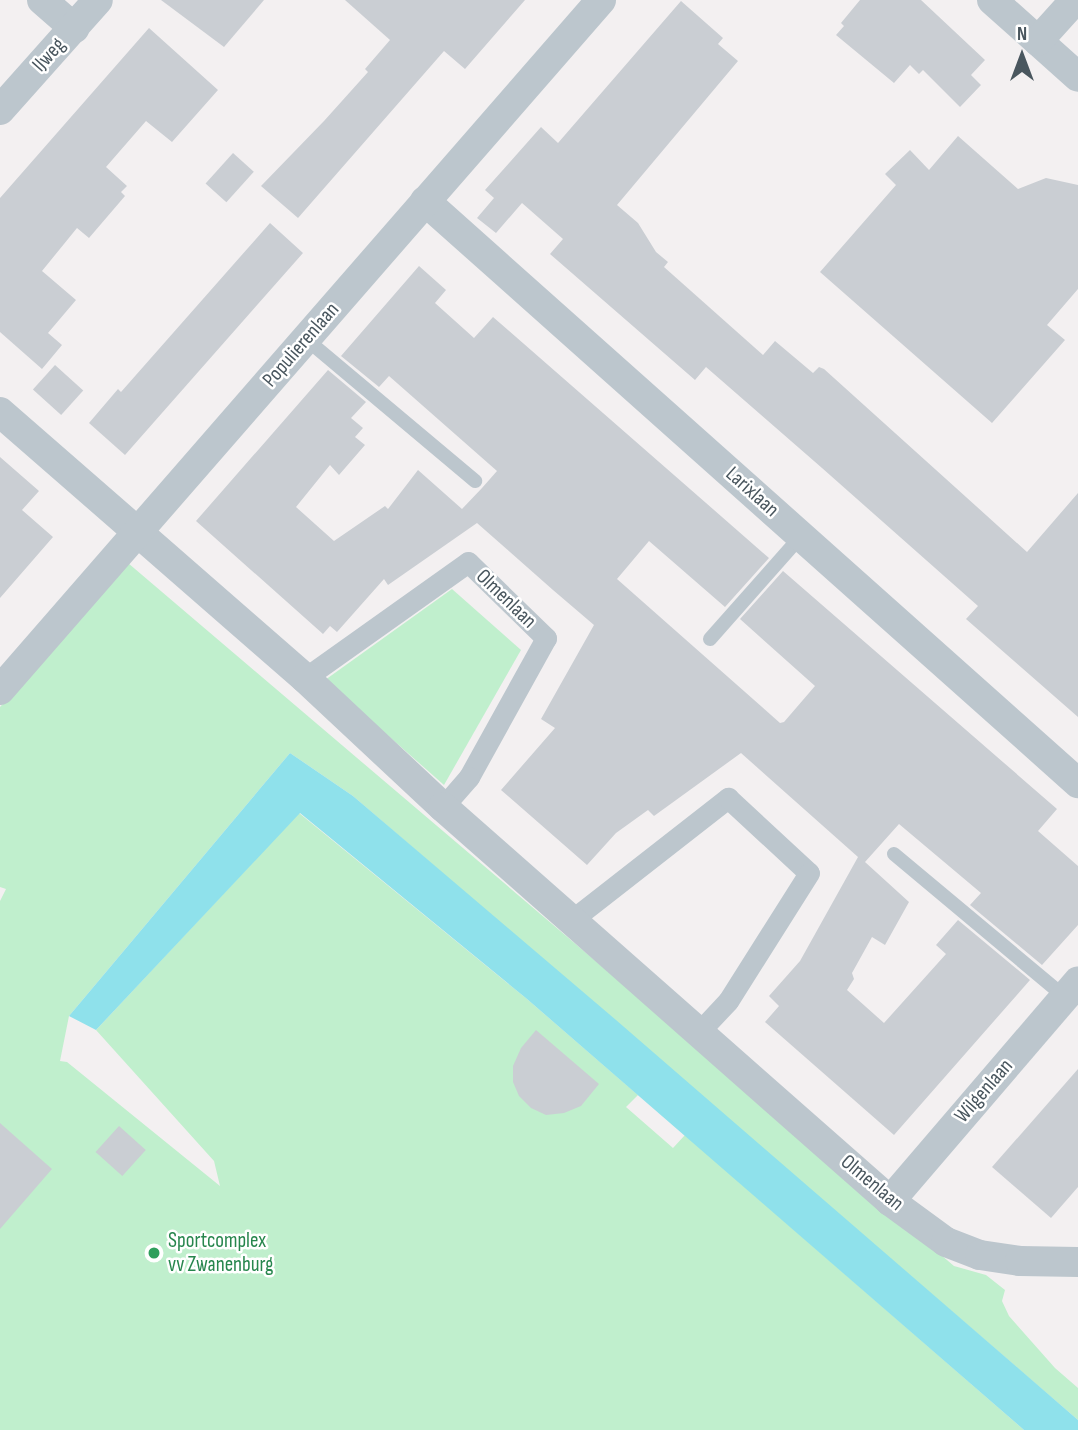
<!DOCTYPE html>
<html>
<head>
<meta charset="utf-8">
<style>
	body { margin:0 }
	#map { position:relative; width:1078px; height:1430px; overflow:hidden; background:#f3f0f1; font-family:"Sofia Sans Condensed",sans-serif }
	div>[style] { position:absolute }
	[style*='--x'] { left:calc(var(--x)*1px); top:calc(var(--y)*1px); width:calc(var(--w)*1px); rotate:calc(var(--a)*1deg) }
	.green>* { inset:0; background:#c0efcd }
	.water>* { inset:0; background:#8fe1eb }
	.building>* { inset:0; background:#caced3; transform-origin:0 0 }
	.service>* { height:14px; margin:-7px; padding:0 7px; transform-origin:7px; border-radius:7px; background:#bcc6cd }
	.pedestrian>* { height:21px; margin:-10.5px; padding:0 10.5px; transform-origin:10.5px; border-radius:10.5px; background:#bcc6cd }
	.minor>* { height:30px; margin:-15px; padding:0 15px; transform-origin:15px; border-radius:15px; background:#bcc6cd }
	.dots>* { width:19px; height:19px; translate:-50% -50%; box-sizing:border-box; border:4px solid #fff; border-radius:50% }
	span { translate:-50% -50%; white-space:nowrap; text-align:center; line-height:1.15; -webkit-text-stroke:5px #fff; paint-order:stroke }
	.street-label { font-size:21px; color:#49565e }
	.leisure-label { font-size:21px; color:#27864d }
	.left { translate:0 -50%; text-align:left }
	.north { position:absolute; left:987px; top:21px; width:70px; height:70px; -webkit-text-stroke:5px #fff; paint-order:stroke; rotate:0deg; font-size:19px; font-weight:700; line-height:28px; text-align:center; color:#49565e }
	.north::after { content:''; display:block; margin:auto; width:24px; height:32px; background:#49565e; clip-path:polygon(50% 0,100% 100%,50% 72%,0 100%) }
</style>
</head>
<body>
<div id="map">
	<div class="green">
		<i style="clip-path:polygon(128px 563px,954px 1266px,986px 1275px,1005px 1290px,1002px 1301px,1009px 1316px,1055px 1368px,1078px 1388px,1078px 1420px,353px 796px,290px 753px,69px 1016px,60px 1061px,67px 1062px,220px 1186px,214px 1161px,96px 1030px,299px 813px,527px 999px,638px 1095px,626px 1107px,673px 1148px,685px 1135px,1024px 1430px,0 1430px,0 901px,6px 889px,0 887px,0 707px)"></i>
		<i style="clip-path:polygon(452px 589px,521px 650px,444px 785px,325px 680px)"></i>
	</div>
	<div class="water">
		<i style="clip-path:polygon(290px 753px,353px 796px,616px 1020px,1078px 1420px,1078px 1430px,1024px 1430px,527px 999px,300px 813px,96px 1030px,69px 1016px)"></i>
	</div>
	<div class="building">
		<i style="clip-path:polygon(161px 0,264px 0,224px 47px)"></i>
		<i style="clip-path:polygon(345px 0,525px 0,465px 69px,444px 51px,298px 218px,261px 186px,324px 121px,368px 72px,365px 69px,390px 40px)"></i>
		<i style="clip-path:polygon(860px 0,921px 0,985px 60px,971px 75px,981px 85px,960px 107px,923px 70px,919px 74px,910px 65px,894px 83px,836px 35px,844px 26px,841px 23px)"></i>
		<i style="clip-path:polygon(681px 1px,723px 38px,718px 44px,738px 61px,617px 205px,638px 223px,656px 252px,668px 262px,664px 267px,763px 355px,775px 341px,813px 373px,819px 367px,824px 369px,1027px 552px,1078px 493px,1078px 717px,966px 619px,978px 606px,822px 468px,706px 367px,695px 380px,550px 254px,563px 239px,522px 203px,496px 233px,477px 218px,494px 198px,485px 190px,541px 127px,558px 143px)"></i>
		<i style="clip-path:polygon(149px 28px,218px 90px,172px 142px,146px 121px,106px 167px,127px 186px,121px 192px,125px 196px,89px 238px,77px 228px,42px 271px,76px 300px,48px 333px,62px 345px,42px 369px,0 332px,0 198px)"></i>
		<i style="clip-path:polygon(958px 136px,1018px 189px,1046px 178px,1078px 185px,1078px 289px,1047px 325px,1065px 340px,992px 423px,820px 272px,896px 185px,885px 174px,910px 150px,929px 170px)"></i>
		<i style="left:233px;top:153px;width:28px;height:41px;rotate:42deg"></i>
		<i style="clip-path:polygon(270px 223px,303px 253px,125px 455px,89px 423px,118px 389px,121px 392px)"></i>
		<i style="clip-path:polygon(419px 266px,446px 290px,435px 303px,474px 338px,493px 317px,769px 558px,725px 607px,649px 541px,617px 579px,780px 723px,784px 722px,815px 686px,740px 619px,783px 571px,1057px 809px,1038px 831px,1078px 866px,1078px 925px,1042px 965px,970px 905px,981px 893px,899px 824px,865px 862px,909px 902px,885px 945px,872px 937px,852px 973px,854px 979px,847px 990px,884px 1023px,946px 954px,936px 945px,958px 920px,1030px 980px,894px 1135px,765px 1022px,779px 1006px,769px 996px,800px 961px,858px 857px,741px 753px,654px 816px,648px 810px,616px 833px,587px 865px,501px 790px,555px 728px,541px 719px,594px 625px,553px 590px,477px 523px,388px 585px,384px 579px,337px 632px,330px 626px,323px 634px,196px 521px,328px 370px,366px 402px,351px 418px,363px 428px,355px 437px,365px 445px,339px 475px,330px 465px,296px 507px,334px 541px,385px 506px,388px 509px,418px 470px,462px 509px,482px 488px,497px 471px,389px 376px,379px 387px,341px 356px)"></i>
		<i style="left:55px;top:365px;width:38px;height:33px;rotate:42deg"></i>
		<i style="clip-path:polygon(0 457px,39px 491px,22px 510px,53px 537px,0 598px)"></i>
		<i style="clip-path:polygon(536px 1030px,599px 1084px,581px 1106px,564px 1113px,546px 1115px,531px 1108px,519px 1096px,513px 1082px,513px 1066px,521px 1048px)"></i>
		<i style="clip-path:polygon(1078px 1069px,1078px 1187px,1051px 1218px,992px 1167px)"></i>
		<i style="clip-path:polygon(0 1123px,52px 1169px,0 1229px)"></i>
		<i style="left:119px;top:1126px;width:36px;height:35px;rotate:42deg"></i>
	</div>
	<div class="service">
		<i style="--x:306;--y:339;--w:221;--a:40"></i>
		<i style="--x:710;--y:639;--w:137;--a:-48.5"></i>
		<i style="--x:894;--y:854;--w:223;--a:39.9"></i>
	</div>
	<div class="pedestrian">
		<i style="--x:305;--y:678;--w:200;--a:-35.4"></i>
		<i style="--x:468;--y:562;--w:109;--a:44.3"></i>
		<i style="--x:546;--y:638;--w:159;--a:119"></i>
		<i style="--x:469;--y:777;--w:40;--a:131"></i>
		<i style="--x:573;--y:919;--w:197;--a:-38"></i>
		<i style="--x:728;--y:798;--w:110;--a:42.8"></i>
		<i style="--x:809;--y:873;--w:151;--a:122.3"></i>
		<i style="--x:728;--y:1001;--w:42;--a:133.1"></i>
	</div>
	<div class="minor">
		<i style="--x:42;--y:0;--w:43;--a:41.2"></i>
		<i style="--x:992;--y:0;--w:115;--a:41.8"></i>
		<i style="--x:1038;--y:41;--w:55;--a:-47.9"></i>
		<i style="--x:0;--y:110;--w:147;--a:-48.3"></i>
		<i style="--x:425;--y:201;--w:875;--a:41.71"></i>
		<i style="--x:0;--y:412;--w:405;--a:41.1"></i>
		<i style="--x:305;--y:678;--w:189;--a:43.1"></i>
		<i style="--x:443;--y:807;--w:596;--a:41.39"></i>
		<i style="--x:890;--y:1201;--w:69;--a:36.2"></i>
		<i style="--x:946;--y:1242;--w:36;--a:21"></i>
		<i style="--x:980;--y:1255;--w:40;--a:8.5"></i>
		<i style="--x:1020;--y:1261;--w:58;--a:1"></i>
		<i style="--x:0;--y:690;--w:915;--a:-48.94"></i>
		<i style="--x:890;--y:1201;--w:289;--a:-49.4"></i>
	</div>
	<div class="dots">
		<i style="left:154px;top:1253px;background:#2e9e5b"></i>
	</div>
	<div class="street-label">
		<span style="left:49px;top:55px;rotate:-48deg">IJweg</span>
		<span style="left:301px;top:345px;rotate:-49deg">Populierenlaan</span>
		<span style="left:752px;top:492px;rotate:42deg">Larixlaan</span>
		<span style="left:506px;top:599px;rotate:44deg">Olmenlaan</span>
		<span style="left:984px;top:1091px;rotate:-49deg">Wilgenlaan</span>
		<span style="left:872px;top:1183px;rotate:40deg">Olmenlaan</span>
	</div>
	<div class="leisure-label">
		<span class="left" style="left:168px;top:1253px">Sportcomplex<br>vv Zwanenburg</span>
	</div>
	<div class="north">N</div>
</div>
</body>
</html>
